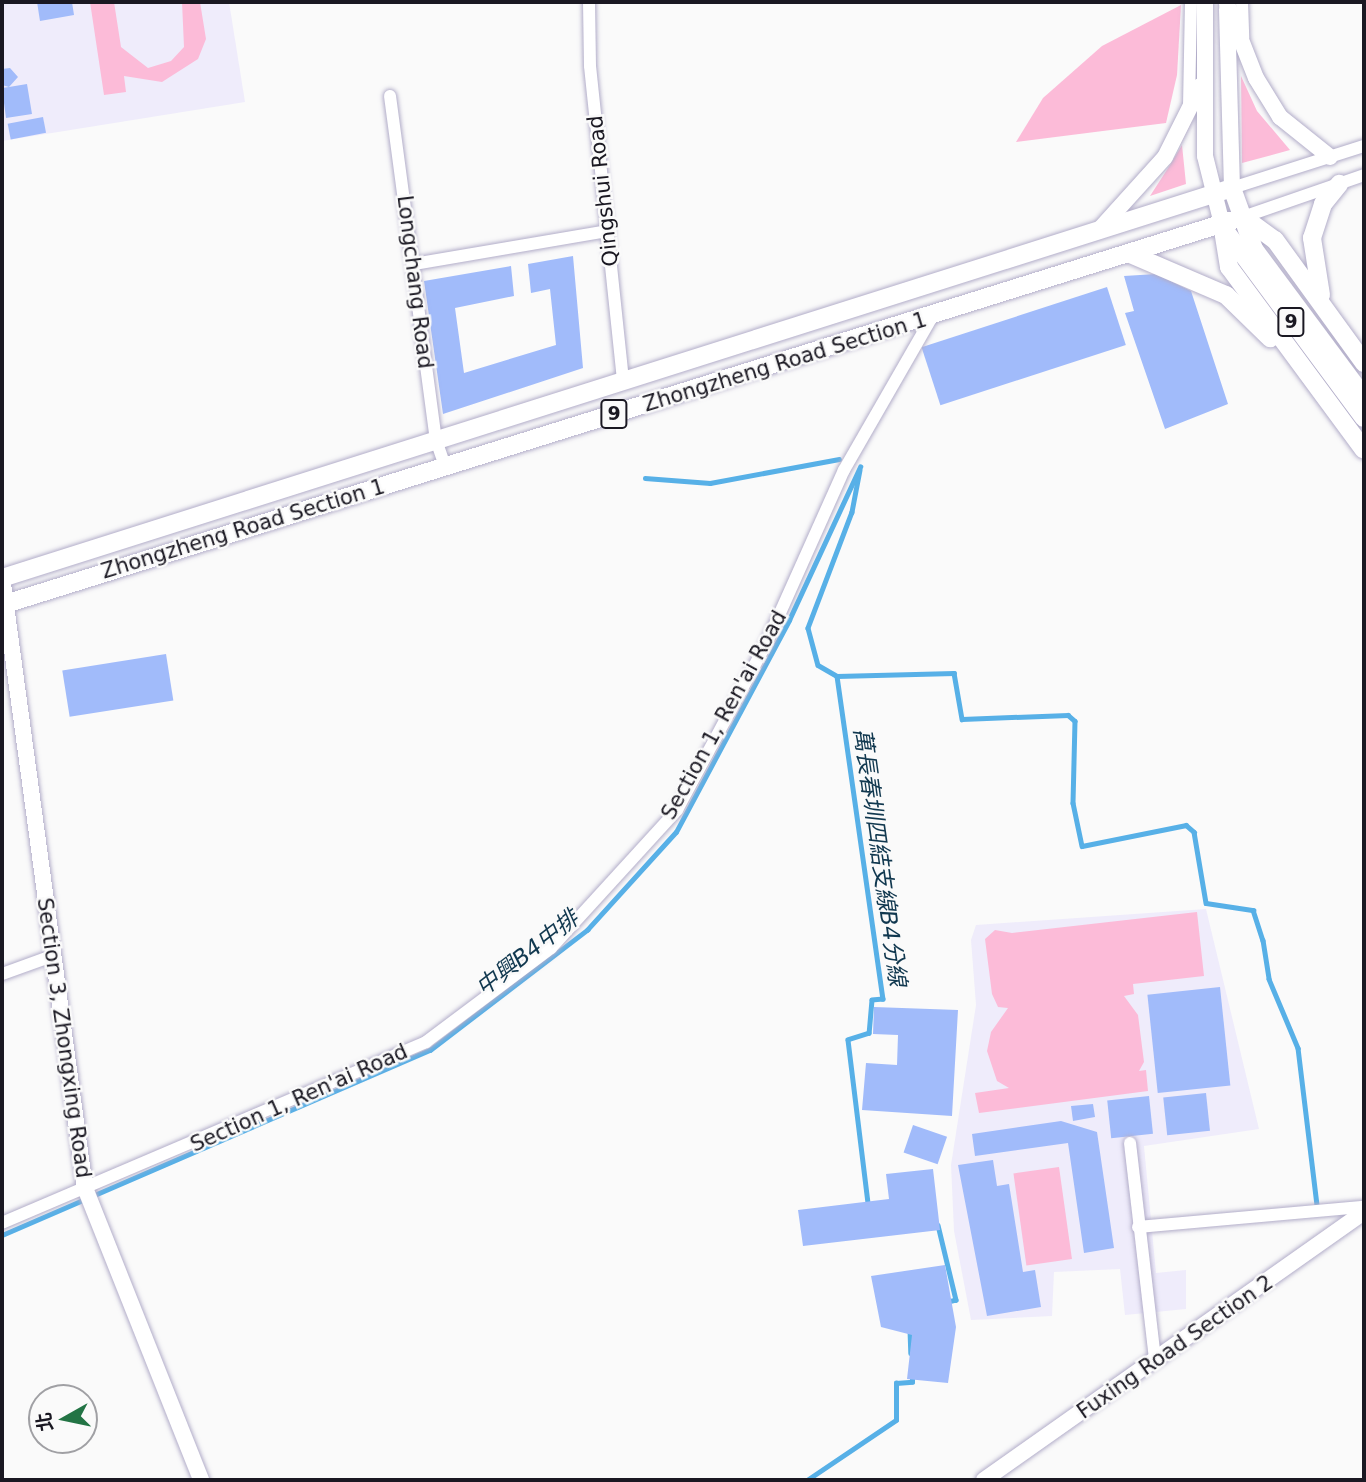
<!DOCTYPE html>
<html>
<head>
<meta charset="utf-8">
<style>
	body { margin:0 }
	#map { position:relative; width:1366px; height:1482px; overflow:hidden; background:#fafafa; font-family:"DejaVu Sans","Noto Sans TC",sans-serif }
	div>[style] { position:absolute }
	[style*='--x'] { left:calc(var(--x)*1px); top:calc(var(--y)*1px); width:calc(var(--w)*1px); rotate:calc(var(--a)*1deg) }
	.built>* { inset:0; background:#efecfb }
	.green>* { inset:0; background:#fcbbd8; transform-origin:0 0 }
	.stream>* { height:4.5px; margin:-2.25px; padding:0 2.25px; transform-origin:2.25px; border-radius:2.25px; background:#57b0e7 }
	.building>* { inset:0; background:#a1bbfa; transform-origin:0 0 }
	.roads { filter:drop-shadow(0 0 2px #b2adc9) drop-shadow(0 0 2px #b2adc9) }
	.street>* { height:12px; margin:-6px; padding:0 6px; transform-origin:6px; border-radius:6px; background:#fff }
	.secondary>* { height:16px; margin:-8px; padding:0 8px; transform-origin:8px; border-radius:8px; background:#fff }
	.primary>* { height:18px; margin:-9px; padding:0 9px; transform-origin:9px; border-radius:9px; background:#fff }
	span { translate:-50% -50%; white-space:nowrap; text-align:center; line-height:1.15; -webkit-text-stroke:5px #fafafa; paint-order:stroke }
	.shield-label span { padding:2px 5px; background:#fafafa; border:2px solid; border-radius:5px; -webkit-text-stroke-width:0 }
	.shield-label { font-size:19px; color:#1a1822; font-weight:700 }
	.street-label { font-size:21px; color:#1a1822 }
	.water-label { font-size:23px; color:#11384f; font-style:italic }
	.frame { position:absolute; inset:0; border:4px solid #1a1822; pointer-events:none }
	.north { position:absolute; left:28px; top:1384px; width:70px; height:70px; box-sizing:border-box; background:#fafafa; border:2px solid #a0a0a4; border-radius:50%; rotate:261deg; font-size:19px; font-weight:700; line-height:28px; text-align:center; color:#1a1822 }
	.north::after { content:''; display:block; margin:auto; width:24px; height:32px; background:#237445; clip-path:polygon(50% 0,100% 100%,50% 72%,0 100%) }
</style>
</head>
<body>
<div id="map">
	<div class="built">
		<i style="clip-path:polygon(2px 2px,229px 2px,245px 102px,2px 141px)"></i>
		<i style="clip-path:polygon(1206px 909px,1259px 1129px,1144px 1146px,1156px 1273px,1186px 1270px,1186px 1309px,1125px 1315px,1120px 1269px,1054px 1272px,1052px 1316px,971px 1320px,954px 1231px,951px 1165px,976px 1005px,971px 940px,976px 925px)"></i>
	</div>
	<div class="green">
		<i style="clip-path:polygon(90px 2px,114px 2px,121px 47px,148px 68px,171px 61px,184px 47px,182px 2px,200px 2px,206px 39px,198px 59px,162px 82px,124px 76px,126px 92px,104px 95px)"></i>
		<i style="clip-path:polygon(1181px 5px,1177px 75px,1166px 123px,1016px 142px,1043px 98px,1102px 46px)"></i>
		<i style="clip-path:polygon(1241px 76px,1257px 111px,1290px 150px,1242px 163px)"></i>
		<i style="clip-path:polygon(1182px 145px,1186px 184px,1150px 196px,1170px 165px)"></i>
		<i style="clip-path:polygon(1197px 912px,1204px 976px,1133px 984px,1134px 994px,1124px 996px,1138px 1015px,1144px 1062px,1139px 1071px,1146px 1070px,1148px 1091px,979px 1113px,975px 1093px,1009px 1088px,997px 1081px,987px 1051px,991px 1032px,1008px 1008px,998px 1007px,992px 994px,985px 939px,995px 930px,1012px 933px)"></i>
		<i style="left:1059px;top:1167px;width:93px;height:46px;rotate:82deg"></i>
	</div>
	<div class="stream">
		<i style="--x:860;--y:470;--w:43;--a:100.8"></i>
		<i style="--x:852;--y:512;--w:124;--a:110.8"></i>
		<i style="--x:808;--y:628;--w:38;--a:75"></i>
		<i style="--x:818;--y:665;--w:22;--a:30"></i>
		<i style="--x:837;--y:676;--w:117;--a:-1.5"></i>
		<i style="--x:954;--y:673;--w:47;--a:80.1"></i>
		<i style="--x:962;--y:719;--w:106;--a:-2.2"></i>
		<i style="--x:1068;--y:715;--w:9;--a:41"></i>
		<i style="--x:1075;--y:721;--w:82;--a:91.4"></i>
		<i style="--x:1073;--y:803;--w:44;--a:78.2"></i>
		<i style="--x:1082;--y:846;--w:106;--a:-11.4"></i>
		<i style="--x:1186;--y:825;--w:11;--a:41"></i>
		<i style="--x:1194;--y:832;--w:72;--a:80.4"></i>
		<i style="--x:1206;--y:903;--w:48;--a:8.5"></i>
		<i style="--x:1253;--y:910;--w:32;--a:72"></i>
		<i style="--x:1263;--y:940;--w:39;--a:81"></i>
		<i style="--x:1269;--y:979;--w:75;--a:67.2"></i>
		<i style="--x:1298;--y:1048;--w:157;--a:83.1"></i>
		<i style="--x:645;--y:478;--w:65;--a:4.4"></i>
		<i style="--x:710;--y:483;--w:131;--a:-10.5"></i>
		<i style="--x:837;--y:676;--w:326;--a:81.9"></i>
		<i style="--x:883;--y:999;--w:11;--a:175"></i>
		<i style="--x:872;--y:1000;--w:33;--a:95"></i>
		<i style="--x:869;--y:1033;--w:22;--a:162"></i>
		<i style="--x:848;--y:1040;--w:165;--a:83"></i>
		<i style="--x:938;--y:1225;--w:77;--a:76.5"></i>
		<i style="--x:956;--y:1300;--w:8;--a:166"></i>
		<i style="--x:2;--y:1235;--w:466;--a:-23.4"></i>
		<i style="--x:430;--y:1050;--w:198;--a:-37.4"></i>
		<i style="--x:587;--y:930;--w:132;--a:-47.8"></i>
		<i style="--x:676;--y:832;--w:240;--a:-61.9"></i>
		<i style="--x:789;--y:620;--w:169;--a:-65.1"></i>
		<i style="--x:910;--y:1330;--w:23;--a:88"></i>
		<i style="--x:807;--y:1480;--w:107;--a:-34"></i>
		<i style="--x:896;--y:1420;--w:37;--a:-90"></i>
		<i style="--x:896;--y:1383;--w:16;--a:-4"></i>
		<i style="--x:912;--y:1382;--w:6;--a:-90"></i>
	</div>
	<div class="building">
		<i style="clip-path:polygon(37px 2px,72px 2px,74px 15px,40px 21px)"></i>
		<i style="clip-path:polygon(10px 68px,18px 77px,9px 87px,27px 84px,32px 114px,6px 118px,2px 88px,9px 87px,2px 85px,2px 69px)"></i>
		<i style="left:43px;top:117px;width:16px;height:36px;rotate:79deg"></i>
		<i style="clip-path:polygon(573px 256px,583px 368px,443px 414px,424px 281px,511px 266px,514px 296px,455px 308px,464px 373px,556px 345px,550px 289px,531px 293px,528px 264px)"></i>
		<i style="clip-path:polygon(1156px 274px,1191px 291px,1228px 404px,1165px 429px,1125px 313px,1134px 311px,1124px 276px)"></i>
		<i style="left:1107px;top:287px;width:61px;height:195px;rotate:72deg"></i>
		<i style="left:166px;top:654px;width:47px;height:105px;rotate:81deg"></i>
		<i style="left:1220px;top:987px;width:99px;height:73px;rotate:84deg"></i>
		<i style="clip-path:polygon(874px 1007px,958px 1010px,952px 1116px,862px 1110px,866px 1063px,897px 1065px,898px 1035px,873px 1034px)"></i>
		<i style="left:1206px;top:1093px;width:38px;height:43px;rotate:84deg"></i>
		<i style="left:1149px;top:1096px;width:38px;height:42px;rotate:84deg"></i>
		<i style="clip-path:polygon(1093px 1104px,1095px 1117px,1073px 1121px,1071px 1106px)"></i>
		<i style="clip-path:polygon(1061px 1121px,1097px 1132px,1114px 1248px,1084px 1253px,1068px 1143px,975px 1156px,972px 1134px)"></i>
		<i style="left:913px;top:1125px;width:36px;height:29px;rotate:19deg"></i>
		<i style="clip-path:polygon(993px 1160px,997px 1186px,1009px 1184px,1023px 1272px,1035px 1270px,1041px 1307px,987px 1316px,958px 1165px)"></i>
		<i style="clip-path:polygon(933px 1169px,940px 1230px,803px 1246px,798px 1210px,889px 1199px,886px 1174px)"></i>
		<i style="clip-path:polygon(945px 1265px,956px 1327px,948px 1383px,907px 1379px,912px 1335px,881px 1327px,871px 1276px)"></i>
	</div>
	<div class="roads">
		<div class="street">
			<i style="--x:589;--y:2;--w:64;--a:89.1"></i>
			<i style="--x:590;--y:66;--w:317;--a:84"></i>
			<i style="--x:1242;--y:2;--w:36;--a:88"></i>
			<i style="--x:390;--y:96;--w:347;--a:82.4"></i>
			<i style="--x:436;--y:440;--w:28;--a:71"></i>
			<i style="--x:1189;--y:106;--w:104;--a:-88.9"></i>
			<i style="--x:1232;--y:188;--w:139;--a:-17.7"></i>
			<i style="--x:1243;--y:217;--w:128;--a:-19.1"></i>
			<i style="--x:414;--y:264;--w:197;--a:-9.7"></i>
			<i style="--x:2;--y:974;--w:53;--a:-19.8"></i>
			<i style="--x:1130;--y:1143;--w:216;--a:83.4"></i>
			<i style="--x:2;--y:1223;--w:461;--a:-23.1"></i>
			<i style="--x:426;--y:1042;--w:156;--a:-36.9"></i>
			<i style="--x:551;--y:948;--w:187;--a:-47.6"></i>
			<i style="--x:677;--y:810;--w:191;--a:-61.8"></i>
			<i style="--x:767;--y:642;--w:188;--a:-65.9"></i>
			<i style="--x:844;--y:470;--w:174;--a:-60.1"></i>
			<i style="--x:1138;--y:1227;--w:227;--a:-5.1"></i>
		</div>
		<div class="secondary">
			<i style="--x:1205;--y:2;--w:154;--a:90"></i>
			<i style="--x:1205;--y:156;--w:70;--a:76"></i>
			<i style="--x:1227;--y:4;--w:79;--a:68.6"></i>
			<i style="--x:1256;--y:78;--w:46;--a:58.4"></i>
			<i style="--x:1280;--y:117;--w:64;--a:38.7"></i>
			<i style="--x:1227;--y:9;--w:179;--a:88.4"></i>
			<i style="--x:1099;--y:230;--w:98;--a:-47.9"></i>
			<i style="--x:1165;--y:157;--w:80;--a:-63.4"></i>
			<i style="--x:2;--y:576;--w:618;--a:82.28"></i>
			<i style="--x:85;--y:1188;--w:314;--a:68.3"></i>
			<i style="--x:984;--y:1480;--w:465;--a:-35.2"></i>
		</div>
		<div class="primary">
			<i style="--x:1243;--y:217;--w:39;--a:36"></i>
			<i style="--x:1275;--y:240;--w:152;--a:54.1"></i>
			<i style="--x:1222;--y:224;--w:44;--a:80.8"></i>
			<i style="--x:1229;--y:267;--w:227;--a:53.6"></i>
			<i style="--x:1227;--y:233;--w:230;--a:53.5"></i>
			<i style="--x:1128;--y:253;--w:107;--a:23.2"></i>
			<i style="--x:1226;--y:295;--w:62;--a:44.3"></i>
			<i style="--x:1321;--y:295;--w:58;--a:-99"></i>
			<i style="--x:1312;--y:238;--w:36;--a:-72"></i>
			<i style="--x:1323;--y:204;--w:26;--a:-51"></i>
			<i style="--x:2;--y:578;--w:1290;--a:-17.59"></i>
			<i style="--x:1232;--y:188;--w:65;--a:70.2"></i>
			<i style="--x:1254;--y:249;--w:184;--a:53.4"></i>
			<i style="--x:2;--y:605;--w:1300;--a:-17.36"></i>
		</div>
	</div>
	<div class="shield-label">
		<span style="left:1291px;top:322px">9</span>
		<span style="left:614px;top:414px">9</span>
	</div>
	<div class="street-label">
		<span style="left:603px;top:191px;rotate:-96deg">Qingshui Road</span>
		<span style="left:415px;top:282px;rotate:83deg">Longchang Road</span>
		<span style="left:785px;top:362px;rotate:-17deg">Zhongzheng Road Section 1</span>
		<span style="left:243px;top:529px;rotate:-17deg">Zhongzheng Road Section 1</span>
		<span style="left:724px;top:715px;rotate:-61deg">Section 1, Ren'ai Road</span>
		<span style="left:64px;top:1038px;rotate:82deg">Section 3, Zhongxing Road</span>
		<span style="left:299px;top:1098px;rotate:-24deg">Section 1, Ren'ai Road</span>
		<span style="left:1175px;top:1347px;rotate:-35deg">Fuxing Road Section 2</span>
	</div>
	<div class="water-label">
		<span style="left:880px;top:857px;rotate:82deg">萬長春圳四結支線B4分線</span>
		<span style="left:527px;top:953px;rotate:-38deg">中興B4中排</span>
	</div>
	<div class="frame"></div>
	<div class="north">北</div>
</div>
</body>
</html>
